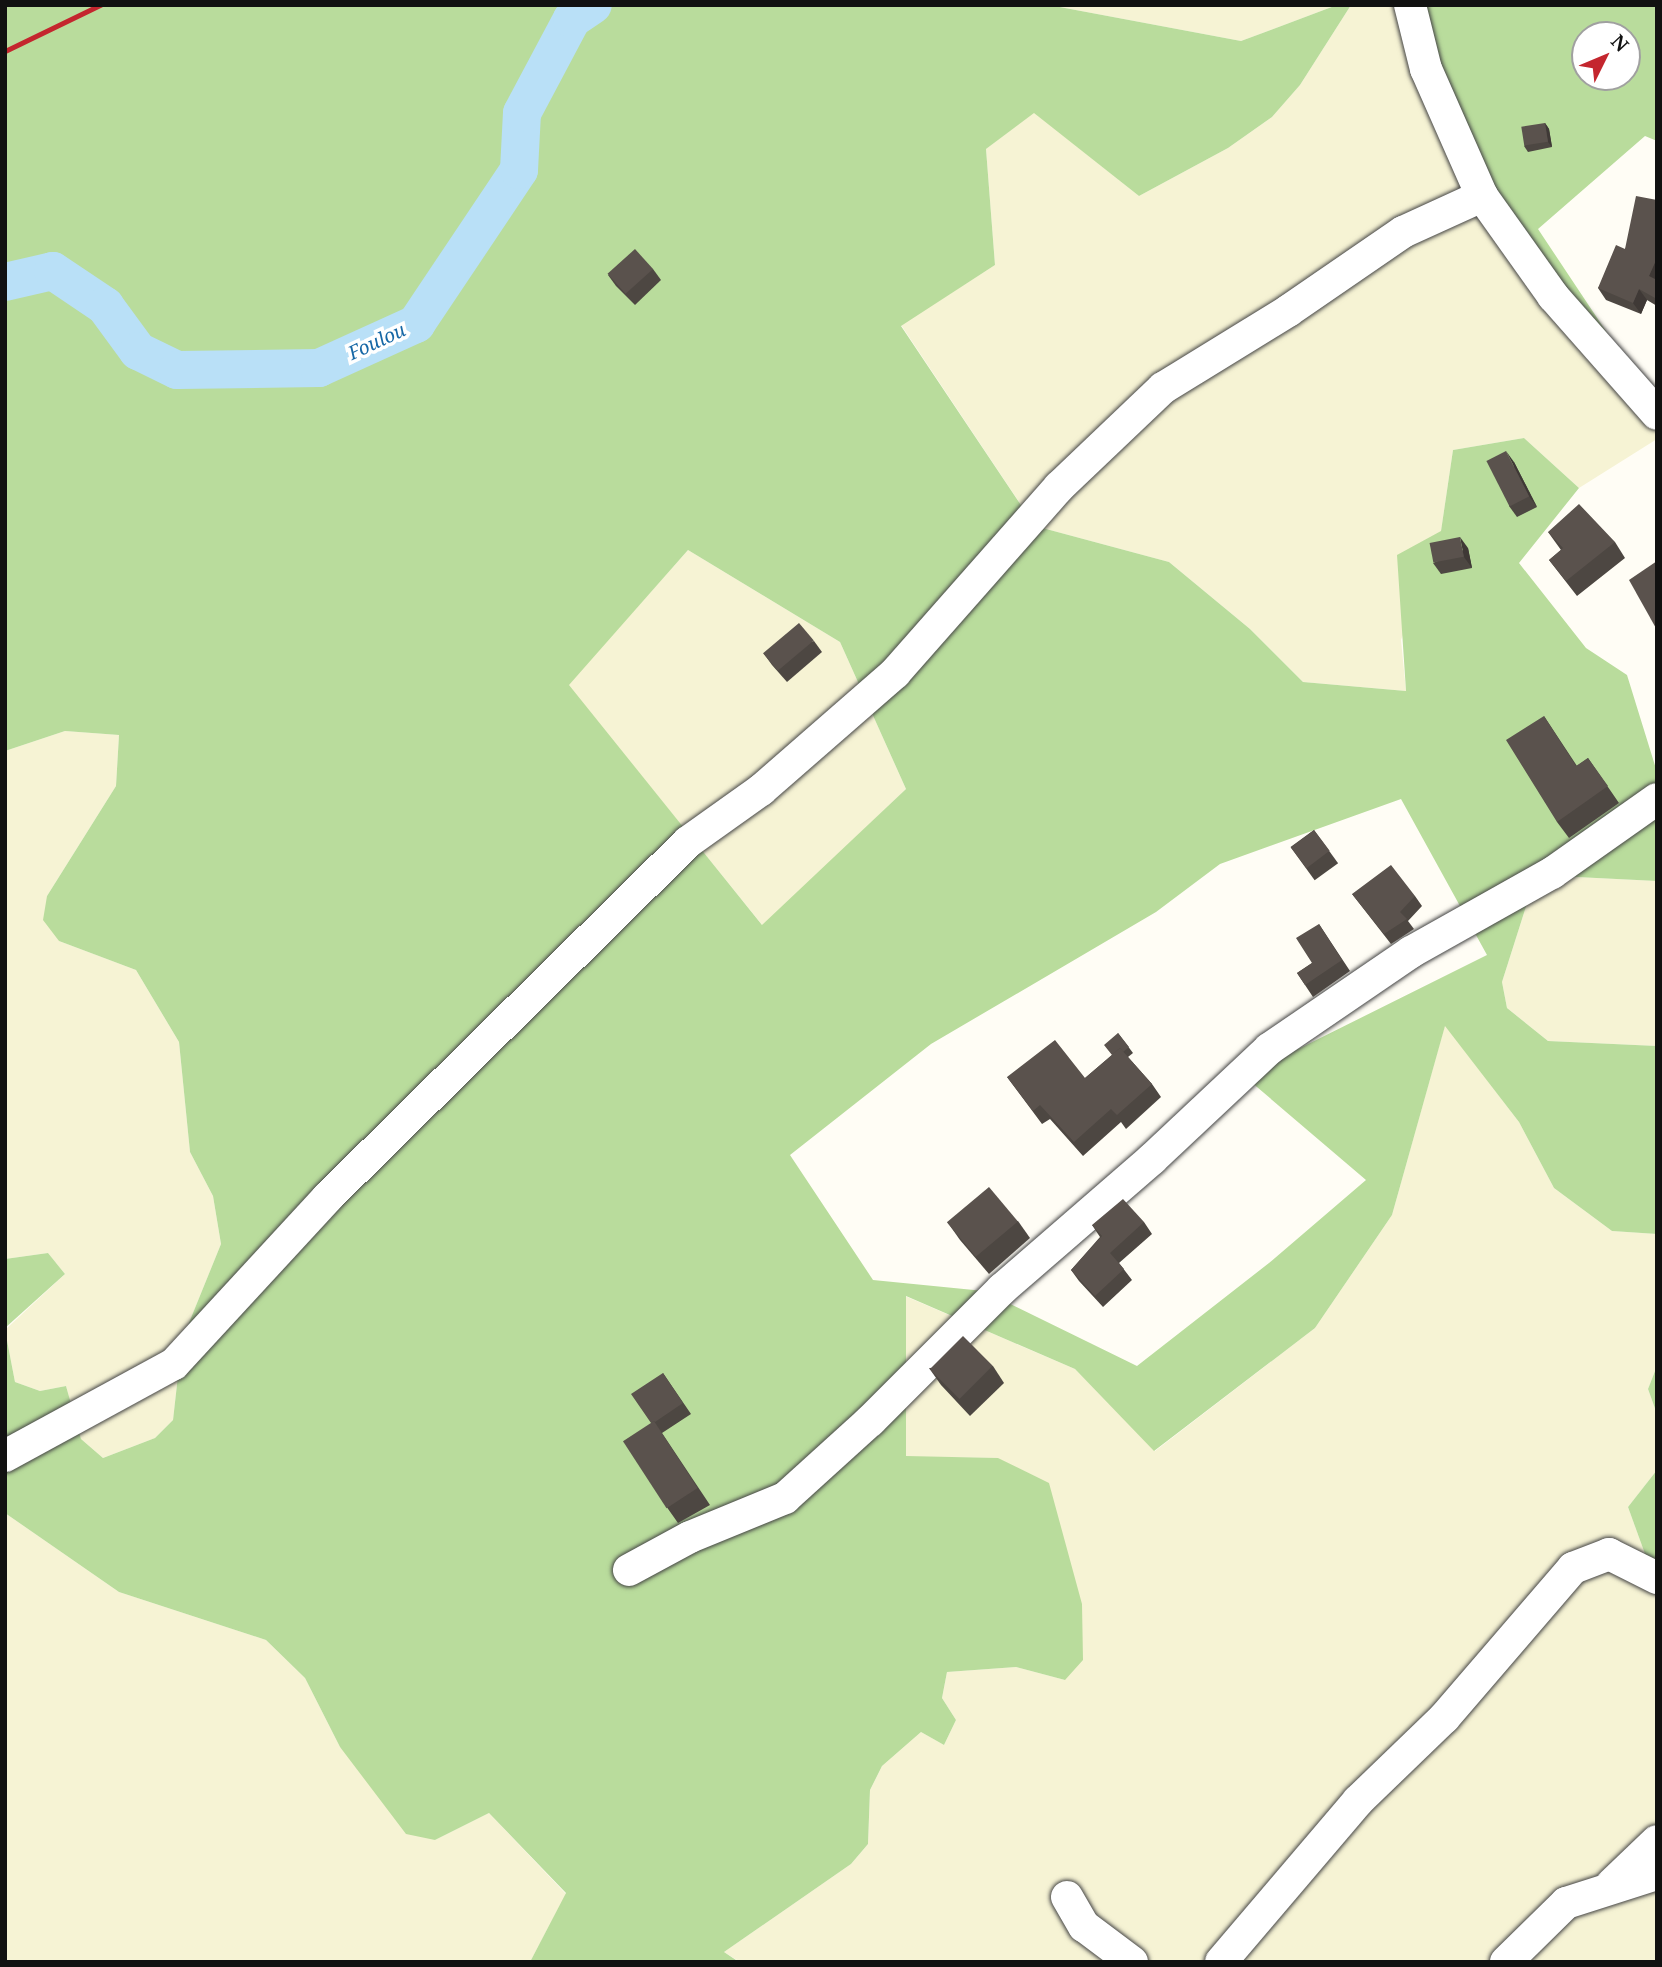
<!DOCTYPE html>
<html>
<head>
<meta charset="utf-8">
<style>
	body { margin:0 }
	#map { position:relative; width:1662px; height:1967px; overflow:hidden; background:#fffdf5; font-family:"Noto Serif",serif }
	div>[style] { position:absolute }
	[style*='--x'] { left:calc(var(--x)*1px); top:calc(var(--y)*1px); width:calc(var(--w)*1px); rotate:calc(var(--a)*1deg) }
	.farmland>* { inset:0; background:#f6f3d4 }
	.forest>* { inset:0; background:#b9dc9c }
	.river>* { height:38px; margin:-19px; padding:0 19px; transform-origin:19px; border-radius:19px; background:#b9e0f7 }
	.roads { filter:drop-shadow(0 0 2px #444) drop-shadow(0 0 2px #444) }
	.minor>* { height:32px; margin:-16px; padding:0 16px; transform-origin:16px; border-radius:16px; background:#fff }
	.rail>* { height:5px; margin:-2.5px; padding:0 2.5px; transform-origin:2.5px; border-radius:2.5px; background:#c4262e }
	.wall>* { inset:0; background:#4d4742; transform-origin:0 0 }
	.shaded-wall>* { inset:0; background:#3f3936 }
	.building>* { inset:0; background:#5a524d; transform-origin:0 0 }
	span { translate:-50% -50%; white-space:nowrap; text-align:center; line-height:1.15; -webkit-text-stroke:7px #fff; paint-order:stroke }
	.water-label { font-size:19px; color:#1768a6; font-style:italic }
	.frame { position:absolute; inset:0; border:7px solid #111; pointer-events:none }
	.north { position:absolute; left:1571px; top:21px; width:70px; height:70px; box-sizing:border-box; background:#fff; border:2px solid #a0a0a0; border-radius:50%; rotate:47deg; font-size:19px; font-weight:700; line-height:28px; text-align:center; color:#111 }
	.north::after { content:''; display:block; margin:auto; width:24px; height:32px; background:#c4262e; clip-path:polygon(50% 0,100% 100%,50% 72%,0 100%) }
</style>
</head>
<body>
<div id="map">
	<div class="farmland">
		<i style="clip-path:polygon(1049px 5px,1337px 5px,1241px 41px)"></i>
		<i style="clip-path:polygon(1351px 5px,1410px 5px,1426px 69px,1657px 414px,1657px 439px,1579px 488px,1524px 438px,1453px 450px,1441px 531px,1401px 640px,1406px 691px,1303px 682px,1250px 629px,1169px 562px,1035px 526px,901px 325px,995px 265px,986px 149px,1034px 112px,1139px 196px,1228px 148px,1272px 117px,1300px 85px)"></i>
		<i style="clip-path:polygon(688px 550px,840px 642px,906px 789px,763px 926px,568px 685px)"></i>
		<i style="clip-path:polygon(65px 731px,119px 735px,116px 786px,47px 896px,59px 941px,136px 970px,179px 1042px,190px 1152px,213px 1196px,221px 1244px,182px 1340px,173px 1420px,155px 1438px,103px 1458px,81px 1439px,66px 1386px,40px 1391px,15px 1382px,5px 1330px,65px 1274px,48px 1253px,5px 1259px,5px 751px)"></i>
		<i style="clip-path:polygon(1536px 875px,1657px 881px,1657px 1046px,1548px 1041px,1507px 1008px,1502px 982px)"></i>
		<i style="clip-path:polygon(1445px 1025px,1519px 1122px,1554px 1188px,1612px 1231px,1657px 1234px,1657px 1366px,1648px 1389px,1657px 1414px,1657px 1470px,1628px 1507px,1657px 1587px,1657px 1962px,740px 1962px,724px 1952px,851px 1864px,868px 1844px,870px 1790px,882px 1766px,921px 1732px,944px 1745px,956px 1720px,942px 1698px,947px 1672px,1016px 1667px,1065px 1680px,998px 1458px,906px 1457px,905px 1296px,1075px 1369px,1155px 1451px,1315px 1328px,1392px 1215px)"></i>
		<i style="clip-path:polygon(5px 1513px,119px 1592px,266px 1640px,305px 1678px,340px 1747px,435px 1840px,489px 1813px,566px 1894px,530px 1962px,5px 1962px)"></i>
	</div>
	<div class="forest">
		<i style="clip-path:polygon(evenodd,5px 5px,1049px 5px,1241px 41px,1337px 5px,1351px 5px,1300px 85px,1272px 117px,1228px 148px,1139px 196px,1034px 113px,986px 149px,995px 265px,901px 326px,1035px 526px,1169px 562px,1250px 629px,1303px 682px,1406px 691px,1397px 555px,1441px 531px,1453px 450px,1524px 438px,1579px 488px,1519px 563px,1586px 648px,1627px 675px,1657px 772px,1657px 881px,1536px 875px,1502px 982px,1507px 1008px,1548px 1041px,1657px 1046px,1657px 1234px,1612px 1231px,1554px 1188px,1519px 1122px,1445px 1026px,1392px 1215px,1315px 1328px,1154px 1451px,1075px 1369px,906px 1296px,906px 1456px,998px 1458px,1049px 1483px,1082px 1604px,1083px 1660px,1065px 1680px,1016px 1667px,947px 1672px,942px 1698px,956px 1720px,944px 1745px,921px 1732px,882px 1766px,870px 1790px,868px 1844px,851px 1864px,724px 1952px,739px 1962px,530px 1962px,566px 1893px,489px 1813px,435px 1840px,406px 1834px,340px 1747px,305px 1678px,266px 1640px,119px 1592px,5px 1513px,5px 1330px,15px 1382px,40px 1391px,66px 1386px,81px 1439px,103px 1458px,155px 1438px,173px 1420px,182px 1340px,221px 1244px,213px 1196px,190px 1152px,179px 1042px,136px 970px,59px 941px,43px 920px,47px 896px,116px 786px,119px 735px,65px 731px,5px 751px,5px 5px,688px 550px,840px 642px,906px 789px,762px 925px,569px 685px,688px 550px,5px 5px,1401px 799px,1487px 955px,1244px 1076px,1366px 1180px,1269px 1263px,1137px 1366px,984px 1291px,873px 1280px,790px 1155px,931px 1044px,1156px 912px,1220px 864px,1401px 799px)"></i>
		<i style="clip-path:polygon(evenodd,1410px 5px,1657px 5px,1657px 141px,1645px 136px,1538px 229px,1657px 408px,1482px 196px,1410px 5px,1585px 35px,1627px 35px,1627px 77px,1585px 77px,1585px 35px)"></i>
		<i style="clip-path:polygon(48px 1253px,65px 1274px,5px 1328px,5px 1259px)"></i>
		<i style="clip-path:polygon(1657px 1366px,1657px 1414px,1648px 1389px)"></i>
		<i style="clip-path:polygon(1657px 1470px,1657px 1587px,1628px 1507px)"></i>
	</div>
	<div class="river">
		<i style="--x:5;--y:282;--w:49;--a:-12.9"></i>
		<i style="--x:53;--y:271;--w:63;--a:33.9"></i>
		<i style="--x:105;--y:306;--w:56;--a:53.7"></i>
		<i style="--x:138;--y:351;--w:43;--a:26"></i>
		<i style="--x:177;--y:370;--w:142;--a:-0.8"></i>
		<i style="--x:319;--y:368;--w:107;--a:-24.4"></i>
		<i style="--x:416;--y:324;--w:185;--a:-56.2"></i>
		<i style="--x:519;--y:170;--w:57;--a:-87"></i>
		<i style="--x:522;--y:113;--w:106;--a:-62"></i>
		<i style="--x:572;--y:19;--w:25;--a:-34"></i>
	</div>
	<div class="roads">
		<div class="minor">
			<i style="--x:1410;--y:5;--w:66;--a:76"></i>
			<i style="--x:1426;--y:69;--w:139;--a:66.2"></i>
			<i style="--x:1482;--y:196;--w:123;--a:54.6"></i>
			<i style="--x:1553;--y:296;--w:157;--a:48.6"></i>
			<i style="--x:5;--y:1456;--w:192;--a:-28.6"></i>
			<i style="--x:174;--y:1364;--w:226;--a:-47.3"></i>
			<i style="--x:327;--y:1198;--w:507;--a:-44.6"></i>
			<i style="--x:688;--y:842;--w:90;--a:-35.5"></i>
			<i style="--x:761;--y:790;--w:178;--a:-41.1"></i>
			<i style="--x:895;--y:673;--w:248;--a:-48.6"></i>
			<i style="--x:1059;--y:487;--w:144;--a:-43.6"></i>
			<i style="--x:1163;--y:388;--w:147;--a:-31.6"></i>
			<i style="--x:1288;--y:311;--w:140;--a:-34.5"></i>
			<i style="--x:1403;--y:232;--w:87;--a:-24.5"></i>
			<i style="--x:629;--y:1570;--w:69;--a:-28.4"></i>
			<i style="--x:690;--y:1537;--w:103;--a:-22.3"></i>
			<i style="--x:785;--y:1498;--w:115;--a:-42.2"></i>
			<i style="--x:870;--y:1421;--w:187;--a:-45"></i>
			<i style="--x:1002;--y:1289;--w:198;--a:-40.9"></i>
			<i style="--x:1152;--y:1159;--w:161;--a:-43.2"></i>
			<i style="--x:1269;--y:1049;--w:172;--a:-34.3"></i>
			<i style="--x:1411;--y:952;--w:162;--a:-29.3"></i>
			<i style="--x:1552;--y:873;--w:128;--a:-35.2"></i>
			<i style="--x:1612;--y:1884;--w:62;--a:-43.7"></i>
			<i style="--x:1067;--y:1897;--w:34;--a:60"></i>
			<i style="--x:1084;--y:1926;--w:60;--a:36.9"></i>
			<i style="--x:1221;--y:1962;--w:211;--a:-49.6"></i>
			<i style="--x:1358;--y:1801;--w:120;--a:-44"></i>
			<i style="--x:1444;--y:1718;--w:198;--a:-49.3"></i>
			<i style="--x:1573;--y:1568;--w:39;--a:-21"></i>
			<i style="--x:1609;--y:1554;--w:54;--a:26.6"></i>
			<i style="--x:1506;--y:1962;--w:84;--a:-44.5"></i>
			<i style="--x:1566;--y:1903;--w:96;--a:-17.7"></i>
		</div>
	</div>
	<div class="rail">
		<i style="--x:5;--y:51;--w:106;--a:-25.8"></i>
	</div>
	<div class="wall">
		<i style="clip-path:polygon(1545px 123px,1549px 129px,1552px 147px,1528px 152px,1524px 146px)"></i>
		<i style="clip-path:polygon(1657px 200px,1657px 306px,1647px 300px,1641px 314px,1606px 300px,1598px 288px,1625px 249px)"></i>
		<i style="clip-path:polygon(653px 269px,661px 280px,635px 305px,616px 286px,608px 275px)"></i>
		<i style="clip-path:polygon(1514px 462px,1537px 507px,1517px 517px,1509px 506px)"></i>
		<i style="clip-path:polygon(1548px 532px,1615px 542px,1625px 558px,1577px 596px,1549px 560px,1561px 550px)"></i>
		<i style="clip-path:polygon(1468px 548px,1472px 568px,1441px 574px,1433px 563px)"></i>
		<i style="clip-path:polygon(814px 641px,822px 652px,787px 682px,772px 665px,764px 654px)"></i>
		<i style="clip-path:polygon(1544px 716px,1577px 766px,1588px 758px,1619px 803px,1569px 838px,1557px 822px)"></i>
		<i style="left:1314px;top:830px;width:41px;height:29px;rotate:54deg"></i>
		<i style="clip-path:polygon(1352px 894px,1415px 896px,1422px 906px,1408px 921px,1414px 929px,1391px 944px)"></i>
		<i style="clip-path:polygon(1319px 924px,1350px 971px,1313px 997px,1297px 973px,1312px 963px)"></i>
		<i style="clip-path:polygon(1118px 1033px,1133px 1053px,1128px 1057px,1152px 1084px,1161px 1097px,1126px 1129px,1121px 1122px,1083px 1156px,1050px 1119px,1042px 1124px,1007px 1077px,1085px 1078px,1112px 1055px)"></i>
		<i style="clip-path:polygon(1018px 1221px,1030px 1238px,989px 1274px,960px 1240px,948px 1223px)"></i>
		<i style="clip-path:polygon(1144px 1222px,1152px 1234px,1119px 1263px,1132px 1280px,1103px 1307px,1079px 1281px,1071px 1270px,1100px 1237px,1092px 1225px)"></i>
		<i style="clip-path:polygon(993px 1366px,1004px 1383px,970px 1416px,941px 1385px,929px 1368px)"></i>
		<i style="clip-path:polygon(663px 1373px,691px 1414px,662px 1433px,710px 1505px,678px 1523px,666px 1506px,651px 1423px)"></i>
	</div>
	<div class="shaded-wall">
		<i style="clip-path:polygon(1545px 123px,1549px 129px,1552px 147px,1548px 142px)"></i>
		<i style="clip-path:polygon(1657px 258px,1657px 286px,1649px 276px)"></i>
		<i style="clip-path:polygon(1639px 289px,1647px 300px,1641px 314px,1633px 303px)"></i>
		<i style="clip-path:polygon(1506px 451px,1514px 462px,1537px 507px,1529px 496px)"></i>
		<i style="clip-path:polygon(1460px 537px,1468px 548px,1472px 568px,1464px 557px)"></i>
	</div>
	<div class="building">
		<i style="left:1545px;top:123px;width:19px;height:24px;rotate:81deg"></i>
		<i style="clip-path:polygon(1636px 196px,1657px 200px,1657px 258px,1649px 276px,1657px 280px,1657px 291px,1655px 298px,1639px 289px,1633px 303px,1598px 288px,1616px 245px,1625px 249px)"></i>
		<i style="left:635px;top:249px;width:27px;height:37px;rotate:48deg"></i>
		<i style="left:1506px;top:451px;width:51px;height:22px;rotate:63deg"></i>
		<i style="clip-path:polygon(1579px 504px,1615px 542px,1566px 581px,1549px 560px,1563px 548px,1548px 532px)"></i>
		<i style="left:1460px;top:537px;width:20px;height:31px;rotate:79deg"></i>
		<i style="clip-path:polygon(1657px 561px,1657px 630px,1629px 580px)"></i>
		<i style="left:799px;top:623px;width:23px;height:47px;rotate:50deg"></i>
		<i style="clip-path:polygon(1544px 716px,1576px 766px,1588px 758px,1608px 786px,1557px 822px,1506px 740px)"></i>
		<i style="left:1314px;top:830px;width:26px;height:29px;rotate:53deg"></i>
		<i style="clip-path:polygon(1391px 865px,1415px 896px,1400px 912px,1407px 919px,1384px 934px,1352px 894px)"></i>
		<i style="clip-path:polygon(1319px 924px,1342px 960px,1305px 985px,1297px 973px,1312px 963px,1296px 938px)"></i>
		<i style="clip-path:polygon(1118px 1033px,1129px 1047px,1123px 1052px,1120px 1048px,1112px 1055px,1104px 1045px)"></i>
		<i style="clip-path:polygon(1055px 1040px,1085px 1078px,1120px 1048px,1152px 1084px,1117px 1115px,1111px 1109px,1074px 1142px,1040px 1105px,1033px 1111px,1007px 1077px)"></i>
		<i style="left:989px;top:1187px;width:45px;height:55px;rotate:50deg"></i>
		<i style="clip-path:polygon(1123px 1199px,1144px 1222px,1110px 1253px,1124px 1269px,1095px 1296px,1071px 1270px,1102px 1236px,1092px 1225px)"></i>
		<i style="left:963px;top:1336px;width:42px;height:47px;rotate:45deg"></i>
		<i style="clip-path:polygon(663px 1373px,683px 1403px,655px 1422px,654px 1421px,651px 1423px,631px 1394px)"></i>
		<i style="left:654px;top:1421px;width:80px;height:37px;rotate:57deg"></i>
	</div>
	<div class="water-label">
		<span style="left:377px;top:342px;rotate:-25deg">Foulou</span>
	</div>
	<div class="frame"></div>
	<div class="north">N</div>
</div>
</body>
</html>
